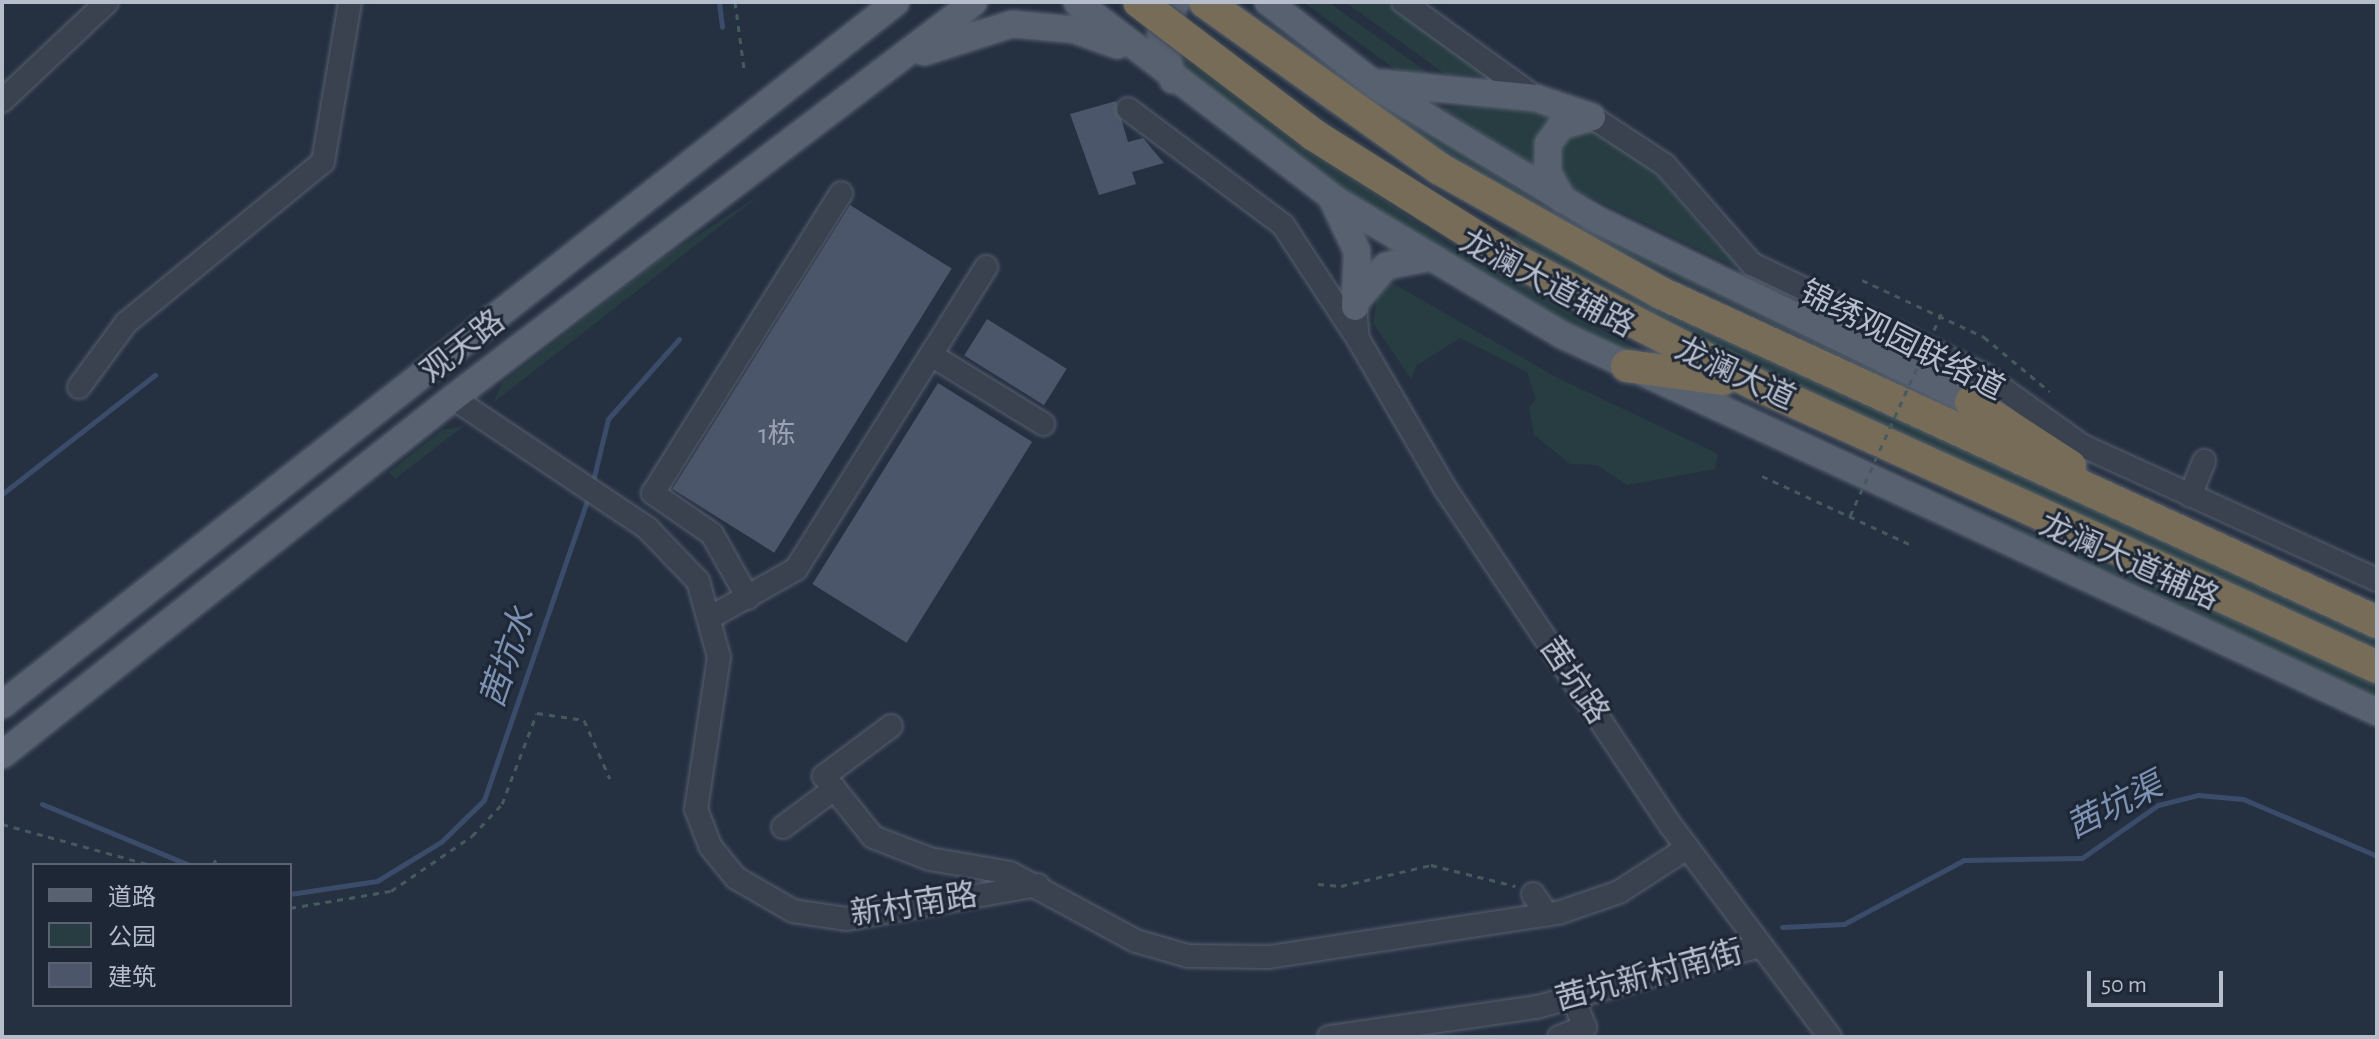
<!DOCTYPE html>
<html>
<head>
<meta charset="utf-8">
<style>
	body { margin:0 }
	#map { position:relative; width:2379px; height:1039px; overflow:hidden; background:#253041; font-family:"Alegreya Sans","Noto Sans SC",sans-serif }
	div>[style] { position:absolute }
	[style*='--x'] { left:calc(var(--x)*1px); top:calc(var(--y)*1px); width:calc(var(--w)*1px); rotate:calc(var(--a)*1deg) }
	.green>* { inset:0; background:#273d42 }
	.stream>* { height:5px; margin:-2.5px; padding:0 2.5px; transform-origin:2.5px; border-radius:2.5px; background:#3b4c6a }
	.building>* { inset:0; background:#4b566a; transform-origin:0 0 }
	.path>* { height:3px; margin-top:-1.5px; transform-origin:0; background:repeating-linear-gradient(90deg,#465a5e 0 6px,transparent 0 12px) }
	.roads { filter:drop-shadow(0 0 2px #57606e) drop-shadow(0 0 2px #57606e) }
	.minor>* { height:22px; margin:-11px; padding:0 11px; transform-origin:11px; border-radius:11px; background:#3a4250 }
	.major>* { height:26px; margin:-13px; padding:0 13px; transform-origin:13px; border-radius:13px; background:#586170 }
	.highway>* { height:32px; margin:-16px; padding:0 16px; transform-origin:16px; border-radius:16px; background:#766c57 }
	.path-bridge>* { height:3px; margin-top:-1.5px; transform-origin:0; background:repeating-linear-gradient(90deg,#465a5e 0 6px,transparent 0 12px) }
	.bridges { filter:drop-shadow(0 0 2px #444d5b) drop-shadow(0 0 2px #444d5b) }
	.highway-bridge>* { height:32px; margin:-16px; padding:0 16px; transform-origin:16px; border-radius:16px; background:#766c57 }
	span { translate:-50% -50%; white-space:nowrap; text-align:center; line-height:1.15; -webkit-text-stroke:6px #1e2736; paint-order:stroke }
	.number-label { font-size:28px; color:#9ba3b3 }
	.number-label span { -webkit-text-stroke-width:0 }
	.street-label { font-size:32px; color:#b6bdcb }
	.water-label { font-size:34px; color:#7d91b2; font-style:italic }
	.frame { position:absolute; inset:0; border:4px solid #b6bdcb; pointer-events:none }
	.legend { position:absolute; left:32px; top:863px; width:260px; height:144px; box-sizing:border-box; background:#1e2736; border:2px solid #5b6372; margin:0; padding:10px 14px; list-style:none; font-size:24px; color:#b6bdcb }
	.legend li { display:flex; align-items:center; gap:16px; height:40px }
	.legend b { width:40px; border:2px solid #5b6372 }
	.scale { position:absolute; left:2087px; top:971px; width:136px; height:36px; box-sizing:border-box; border:4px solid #b6bdcb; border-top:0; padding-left:10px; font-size:24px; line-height:28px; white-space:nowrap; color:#b6bdcb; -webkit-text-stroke:6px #1e2736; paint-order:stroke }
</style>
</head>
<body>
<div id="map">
	<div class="green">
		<i style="clip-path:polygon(1230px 2px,1550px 210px,1997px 432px,1564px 224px,1411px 130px)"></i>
		<i style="clip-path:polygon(1303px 2px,1328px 2px,1444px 84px,1396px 70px)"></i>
		<i style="clip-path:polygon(1345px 2px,1385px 2px,1490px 76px,1445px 74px)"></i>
		<i style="clip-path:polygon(1168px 47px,1452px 247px,1673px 369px,1576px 332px,1406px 235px,1186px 70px)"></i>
		<i style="clip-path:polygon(1518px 106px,1564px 114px,1543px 171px,1441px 108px)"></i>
		<i style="clip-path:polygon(1587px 127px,1642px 157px,1717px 245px,1766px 282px,1568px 186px,1556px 153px,1567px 134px)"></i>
		<i style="clip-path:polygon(760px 195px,493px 403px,502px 383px,664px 257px)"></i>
		<i style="clip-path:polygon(1518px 232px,1762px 358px,2377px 639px,2377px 650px,1697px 340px,1512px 242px)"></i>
		<i style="clip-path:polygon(1394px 284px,1556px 377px,1718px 454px,1715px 469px,1627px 485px,1597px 465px,1570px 464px,1534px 435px,1529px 408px,1536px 399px,1527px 372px,1460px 338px,1416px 366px,1411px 379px,1373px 323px,1379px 285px)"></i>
		<i style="clip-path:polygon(464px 426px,395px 479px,389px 472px,442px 430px)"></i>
		<i style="clip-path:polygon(1838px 449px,2315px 656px,2377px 686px,2377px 702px)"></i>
	</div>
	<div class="stream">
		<i style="--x:719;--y:2;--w:25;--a:83"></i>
		<i style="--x:592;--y:485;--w:68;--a:-76.4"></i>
		<i style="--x:608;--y:419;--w:107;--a:-48.4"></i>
		<i style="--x:2;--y:494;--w:194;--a:-37.9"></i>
		<i style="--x:42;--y:804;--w:159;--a:22.5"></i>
		<i style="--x:290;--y:894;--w:88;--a:-8.5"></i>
		<i style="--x:377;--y:881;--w:75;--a:-31.4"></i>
		<i style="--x:441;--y:842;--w:60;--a:-44.3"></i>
		<i style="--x:484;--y:800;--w:323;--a:-71"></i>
		<i style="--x:1782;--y:927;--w:62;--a:-2.8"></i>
		<i style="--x:1844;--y:924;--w:136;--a:-28.1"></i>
		<i style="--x:1964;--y:860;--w:118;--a:-1"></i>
		<i style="--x:2082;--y:858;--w:93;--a:-34.9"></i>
		<i style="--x:2158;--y:805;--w:41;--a:-14"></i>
		<i style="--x:2198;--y:795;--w:45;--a:5.1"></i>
		<i style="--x:2243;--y:799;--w:146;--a:23"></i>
	</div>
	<div class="building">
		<i style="clip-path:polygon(1116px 101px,1128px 142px,1143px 138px,1164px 163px,1132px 172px,1136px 184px,1099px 195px,1070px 114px)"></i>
		<i style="left:850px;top:205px;width:120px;height:335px;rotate:32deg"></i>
		<i style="left:987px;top:319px;width:94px;height:43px;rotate:32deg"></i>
		<i style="left:938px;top:383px;width:111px;height:237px;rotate:32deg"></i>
	</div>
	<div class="path">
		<i style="--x:735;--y:2;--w:68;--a:82.3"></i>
		<i style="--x:1862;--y:280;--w:135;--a:25"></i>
		<i style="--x:1984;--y:337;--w:85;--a:39.7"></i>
		<i style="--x:1762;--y:476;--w:162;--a:24.8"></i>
		<i style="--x:2;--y:824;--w:155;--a:15.4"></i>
		<i style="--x:213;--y:865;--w:8;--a:-60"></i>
		<i style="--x:1318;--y:884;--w:23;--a:5"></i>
		<i style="--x:1341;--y:886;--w:92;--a:-13.1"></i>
		<i style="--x:1431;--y:865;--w:87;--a:14"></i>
		<i style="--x:290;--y:908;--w:102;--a:-9.6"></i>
		<i style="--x:391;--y:891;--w:98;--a:-34.2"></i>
		<i style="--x:472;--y:836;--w:44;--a:-46.8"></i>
		<i style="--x:502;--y:804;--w:97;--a:-69"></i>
		<i style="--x:537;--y:713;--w:48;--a:8.5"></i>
		<i style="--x:584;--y:720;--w:64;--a:66.2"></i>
	</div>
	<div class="roads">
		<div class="minor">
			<i style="--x:1403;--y:2;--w:164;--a:35.8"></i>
			<i style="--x:2;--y:101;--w:144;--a:-43.3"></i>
			<i style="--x:1128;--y:109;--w:194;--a:36.8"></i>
			<i style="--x:1283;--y:225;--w:129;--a:56.7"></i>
			<i style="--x:1592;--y:117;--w:87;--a:33.3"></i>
			<i style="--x:1665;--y:165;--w:132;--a:48.7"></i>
			<i style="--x:1752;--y:264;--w:255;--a:25.6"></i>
			<i style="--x:1982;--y:374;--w:124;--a:35.5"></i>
			<i style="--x:2083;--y:446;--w:323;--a:24.5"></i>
			<i style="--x:1355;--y:307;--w:32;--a:85"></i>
			<i style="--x:1358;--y:339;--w:175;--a:59.8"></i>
			<i style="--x:1446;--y:490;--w:404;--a:56.2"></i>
			<i style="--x:1671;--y:826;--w:264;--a:53"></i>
			<i style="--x:931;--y:355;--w:132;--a:31.6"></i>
			<i style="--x:79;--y:387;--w:79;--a:-53.7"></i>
			<i style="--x:126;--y:323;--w:254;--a:-39.3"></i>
			<i style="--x:323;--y:162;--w:162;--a:-80.4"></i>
			<i style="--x:453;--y:398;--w:234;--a:33.8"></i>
			<i style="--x:647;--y:528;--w:74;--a:46.1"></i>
			<i style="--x:698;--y:581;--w:79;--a:74.6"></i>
			<i style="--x:719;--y:657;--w:154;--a:98.6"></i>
			<i style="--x:696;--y:809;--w:40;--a:69"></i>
			<i style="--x:710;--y:846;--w:41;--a:50.9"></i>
			<i style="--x:736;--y:878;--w:66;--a:30.1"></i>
			<i style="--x:793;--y:911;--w:55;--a:8.4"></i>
			<i style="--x:847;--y:919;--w:194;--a:-10.1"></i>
			<i style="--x:2190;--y:496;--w:38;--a:-68"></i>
			<i style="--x:748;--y:598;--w:73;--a:-119.4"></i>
			<i style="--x:712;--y:534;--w:72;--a:-145.2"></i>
			<i style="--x:653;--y:493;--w:354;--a:-57.9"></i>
			<i style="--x:713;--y:616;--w:95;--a:-29.5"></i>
			<i style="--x:796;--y:569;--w:357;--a:-57.8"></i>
			<i style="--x:891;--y:726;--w:84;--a:143.3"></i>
			<i style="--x:824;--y:776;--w:78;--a:51.2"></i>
			<i style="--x:873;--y:837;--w:61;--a:21.1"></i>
			<i style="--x:930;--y:859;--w:81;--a:9.9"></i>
			<i style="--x:1010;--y:873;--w:143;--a:28.4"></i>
			<i style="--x:1136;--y:941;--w:54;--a:16.1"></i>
			<i style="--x:1188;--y:956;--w:81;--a:0.7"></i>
			<i style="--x:1269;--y:957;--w:292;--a:-8.7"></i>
			<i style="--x:1558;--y:913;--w:65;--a:-19"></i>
			<i style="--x:1619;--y:892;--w:81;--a:-32.9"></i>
			<i style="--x:783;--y:827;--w:64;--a:-36.7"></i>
			<i style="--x:1533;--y:894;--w:25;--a:56"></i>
			<i style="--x:1329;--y:1037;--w:210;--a:-8.2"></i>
			<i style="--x:1537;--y:1007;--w:231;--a:-15.3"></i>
			<i style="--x:1559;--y:1037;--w:28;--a:-21"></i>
			<i style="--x:1585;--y:1027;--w:30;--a:-113"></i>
		</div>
		<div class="major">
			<i style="--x:1077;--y:2;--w:330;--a:37.4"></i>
			<i style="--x:1339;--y:202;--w:260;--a:30.8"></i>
			<i style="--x:1562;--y:335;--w:898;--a:24.82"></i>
			<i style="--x:1268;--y:2;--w:143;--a:37.6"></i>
			<i style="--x:1381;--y:89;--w:249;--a:31.2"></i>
			<i style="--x:1594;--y:218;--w:420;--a:26"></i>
			<i style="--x:924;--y:52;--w:92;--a:-17.7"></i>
			<i style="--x:1012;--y:24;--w:63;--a:5.4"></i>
			<i style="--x:1075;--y:30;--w:45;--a:19.7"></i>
			<i style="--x:1173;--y:80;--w:49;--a:-104"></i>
			<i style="--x:1161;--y:32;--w:34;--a:-63"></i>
			<i style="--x:1381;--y:83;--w:156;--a:5.5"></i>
			<i style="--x:1536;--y:98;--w:59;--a:18.7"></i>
			<i style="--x:1563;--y:200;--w:31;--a:-119"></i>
			<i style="--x:1548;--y:173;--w:29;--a:-90"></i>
			<i style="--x:1548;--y:144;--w:22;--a:-54"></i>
			<i style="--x:1561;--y:126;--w:32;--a:-16"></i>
			<i style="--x:1333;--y:201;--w:55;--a:64.4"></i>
			<i style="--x:1357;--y:251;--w:56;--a:92"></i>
			<i style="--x:1357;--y:300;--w:45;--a:-49.5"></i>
			<i style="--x:1386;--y:266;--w:43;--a:-10.8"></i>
			<i style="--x:2;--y:705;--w:1137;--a:-38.18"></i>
			<i style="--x:2;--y:755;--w:575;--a:-38.36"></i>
			<i style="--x:453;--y:398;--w:654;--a:-37.24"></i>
		</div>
		<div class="highway">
			<i style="--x:1205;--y:2;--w:288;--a:35.4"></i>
			<i style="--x:1440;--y:169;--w:253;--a:29.3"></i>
			<i style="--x:1661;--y:293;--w:788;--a:24.68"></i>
			<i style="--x:1505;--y:255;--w:279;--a:27.3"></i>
			<i style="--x:1753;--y:383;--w:686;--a:24.47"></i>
			<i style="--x:1627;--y:366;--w:97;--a:7.7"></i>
			<i style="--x:1971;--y:402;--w:118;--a:32.9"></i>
		</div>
	</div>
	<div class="path-bridge">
		<i style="--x:1850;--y:516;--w:222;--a:-65.7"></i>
	</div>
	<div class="bridges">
		<div class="highway-bridge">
			<i style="--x:1139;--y:2;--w:220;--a:37.2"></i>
			<i style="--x:1314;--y:135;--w:226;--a:32.1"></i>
		</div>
	</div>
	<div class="number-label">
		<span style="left:777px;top:435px">1栋</span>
	</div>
	<div class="street-label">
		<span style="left:1547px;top:284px;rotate:28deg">龙澜大道辅路</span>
		<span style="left:1902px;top:341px;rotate:27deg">锦绣观园联络道</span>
		<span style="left:463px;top:347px;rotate:-38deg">观天路</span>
		<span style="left:1735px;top:374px;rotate:25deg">龙澜大道</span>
		<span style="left:2129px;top:562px;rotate:24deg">龙澜大道辅路</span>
		<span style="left:1574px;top:681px;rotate:56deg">茜坑路</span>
		<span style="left:914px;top:905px;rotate:-9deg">新村南路</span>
		<span style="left:1649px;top:976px;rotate:-15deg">茜坑新村南街</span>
	</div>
	<div class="water-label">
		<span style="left:509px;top:658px;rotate:-71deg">茜坑水</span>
		<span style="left:2115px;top:807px;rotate:-27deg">茜坑渠</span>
	</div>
	<div class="frame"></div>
	<ul class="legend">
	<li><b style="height:10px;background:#586170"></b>道路</li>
	<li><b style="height:22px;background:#273d42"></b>公园</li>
	<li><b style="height:22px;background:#4b566a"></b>建筑</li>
	</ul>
	<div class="scale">50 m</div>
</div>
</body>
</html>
